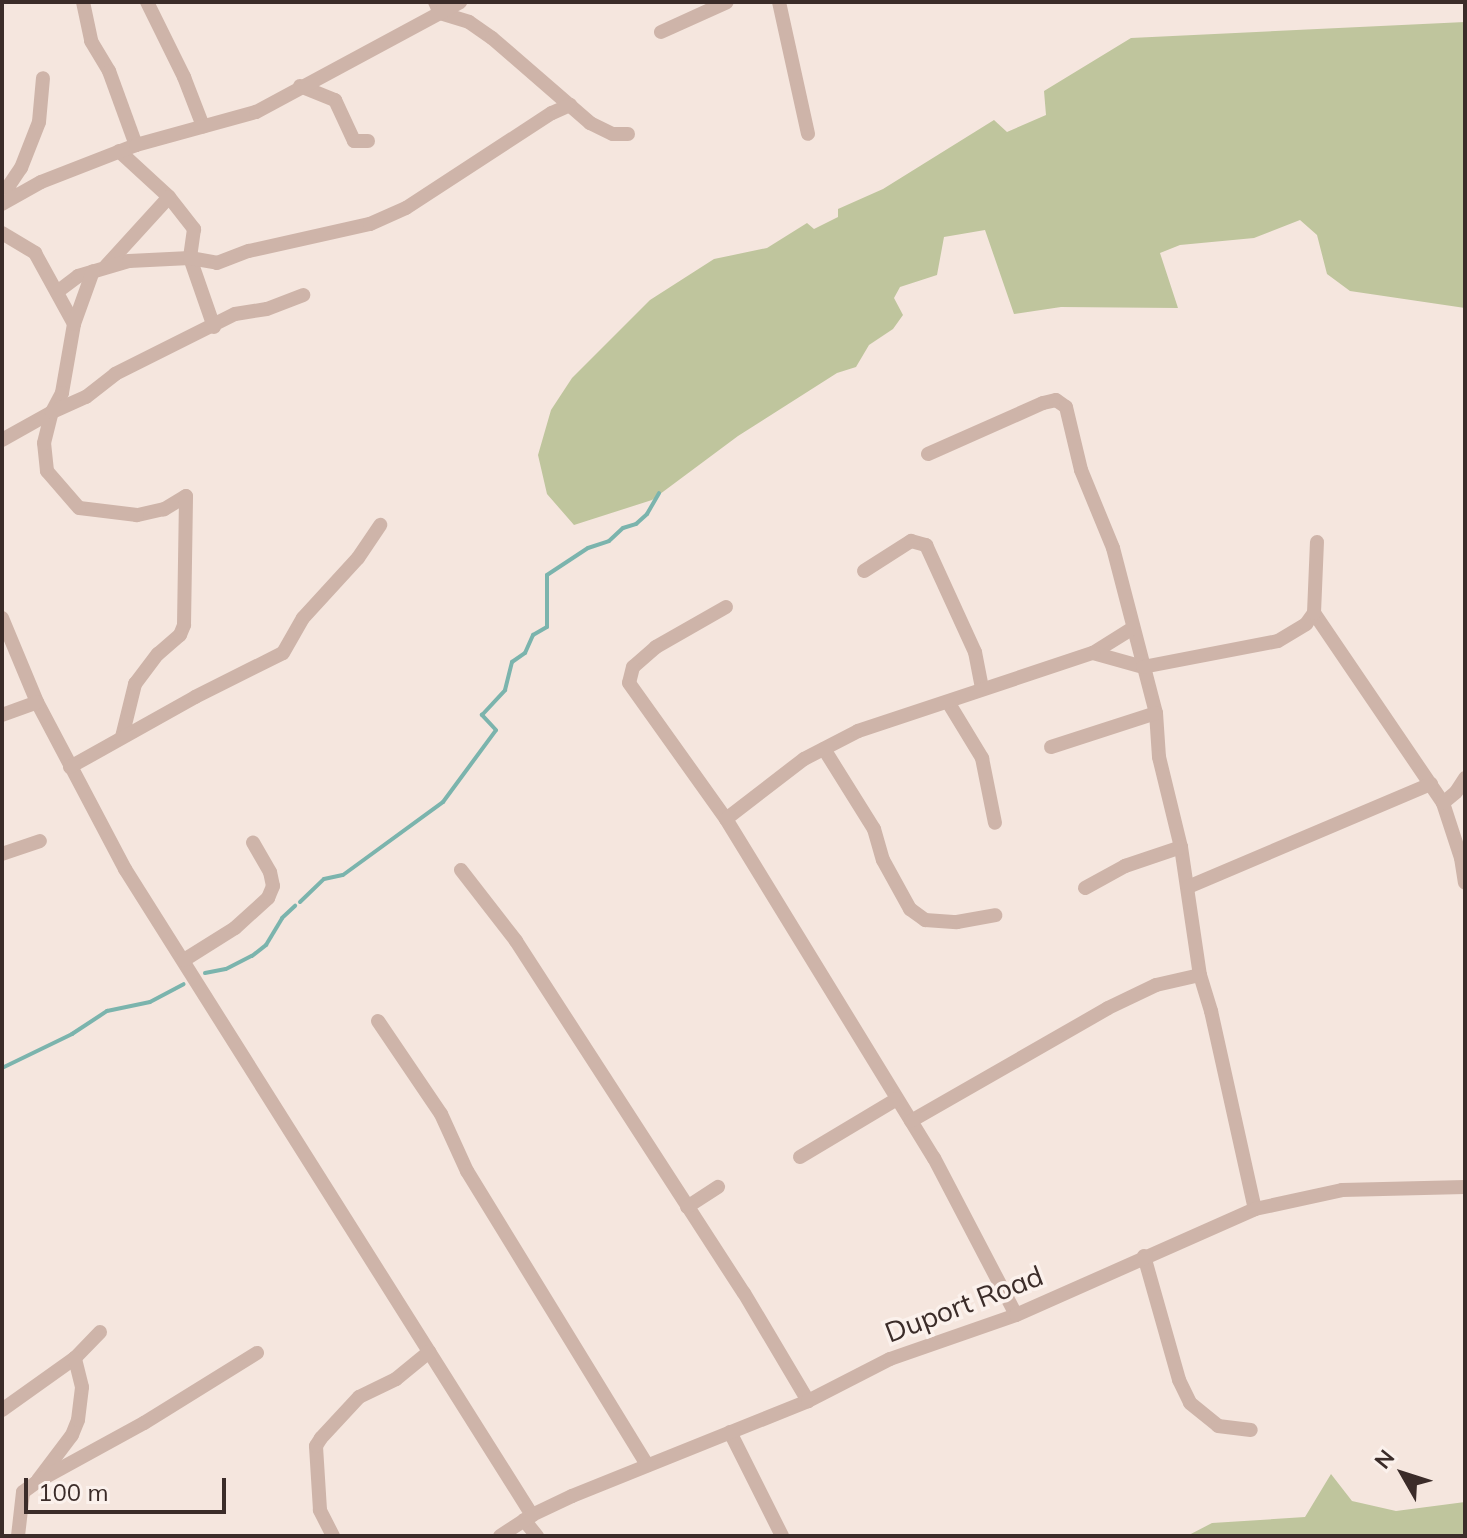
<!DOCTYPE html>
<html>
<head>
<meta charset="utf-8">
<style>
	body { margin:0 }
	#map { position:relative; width:1467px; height:1538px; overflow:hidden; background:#f5e6de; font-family:Mulish,sans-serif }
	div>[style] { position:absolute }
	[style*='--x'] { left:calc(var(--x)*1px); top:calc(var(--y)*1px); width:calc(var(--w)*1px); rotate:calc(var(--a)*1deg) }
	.green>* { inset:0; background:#bfc59d }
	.stream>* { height:4px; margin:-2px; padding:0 2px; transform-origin:2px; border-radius:2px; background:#7bb4ad }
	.street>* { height:14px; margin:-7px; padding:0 7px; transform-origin:7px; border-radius:7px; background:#ceb4a9 }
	span { translate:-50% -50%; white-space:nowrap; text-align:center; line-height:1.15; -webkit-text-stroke:7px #fbf1ec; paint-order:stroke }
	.street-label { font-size:28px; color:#3b2c29 }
	.frame { position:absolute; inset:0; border:4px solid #3b2c29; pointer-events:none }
	.north { position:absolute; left:1363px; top:1434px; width:80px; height:80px; -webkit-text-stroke:6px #fbf1ec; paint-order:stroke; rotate:309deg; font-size:22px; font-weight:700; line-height:32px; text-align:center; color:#3b2c29 }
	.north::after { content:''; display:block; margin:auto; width:28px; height:36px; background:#3b2c29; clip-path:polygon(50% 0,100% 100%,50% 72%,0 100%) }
	.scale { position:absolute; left:24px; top:1478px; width:202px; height:36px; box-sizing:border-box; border:4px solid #3b2c29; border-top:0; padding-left:10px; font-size:24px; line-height:28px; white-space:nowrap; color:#3b2c29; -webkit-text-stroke:6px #fbf1ec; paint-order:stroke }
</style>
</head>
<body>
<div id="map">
	<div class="green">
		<i style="clip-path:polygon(1465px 22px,1465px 308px,1350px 291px,1327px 274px,1317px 235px,1300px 220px,1254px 238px,1180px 245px,1160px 253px,1178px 308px,1061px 307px,1014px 314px,985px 230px,944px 237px,937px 275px,900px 287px,894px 298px,903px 315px,893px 329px,869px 345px,856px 367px,837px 373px,738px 436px,652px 500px,574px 525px,547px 494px,538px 455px,551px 410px,572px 378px,650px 300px,714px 259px,767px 248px,807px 223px,814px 229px,838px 217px,838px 209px,883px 189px,994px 120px,1007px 132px,1046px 115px,1044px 91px,1131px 38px)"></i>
		<i style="clip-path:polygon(1331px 1474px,1352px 1501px,1396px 1511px,1465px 1502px,1465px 1536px,1187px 1536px,1212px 1523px,1305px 1517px)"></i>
	</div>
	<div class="stream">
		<i style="--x:300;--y:902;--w:33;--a:-44"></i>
		<i style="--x:324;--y:879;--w:19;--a:-12"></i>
		<i style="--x:343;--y:875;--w:124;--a:-36.1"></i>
		<i style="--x:443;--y:802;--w:89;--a:-53.6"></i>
		<i style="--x:496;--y:730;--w:21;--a:-133"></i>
		<i style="--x:482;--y:715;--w:34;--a:-47"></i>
		<i style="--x:505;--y:690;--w:29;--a:-76"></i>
		<i style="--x:512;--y:662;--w:16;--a:-35"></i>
		<i style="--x:525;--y:653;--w:20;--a:-66"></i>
		<i style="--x:533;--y:635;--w:16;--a:-30"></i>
		<i style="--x:547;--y:627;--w:52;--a:-90"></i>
		<i style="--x:547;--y:575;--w:49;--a:-33.4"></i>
		<i style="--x:588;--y:548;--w:22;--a:-18"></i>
		<i style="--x:609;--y:541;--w:19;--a:-43"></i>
		<i style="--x:623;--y:528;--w:14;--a:-17"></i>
		<i style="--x:636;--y:524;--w:15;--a:-42"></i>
		<i style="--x:647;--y:514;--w:24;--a:-60"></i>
		<i style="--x:205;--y:973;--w:21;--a:-11"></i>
		<i style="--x:226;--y:969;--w:29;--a:-27"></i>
		<i style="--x:252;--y:956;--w:18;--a:-38"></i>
		<i style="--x:266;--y:945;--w:31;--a:-59"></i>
		<i style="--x:282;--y:918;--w:18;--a:-43"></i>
		<i style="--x:2;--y:1068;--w:78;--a:-25.9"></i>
		<i style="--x:72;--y:1034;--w:42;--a:-33.3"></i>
		<i style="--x:107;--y:1011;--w:44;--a:-11.8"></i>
		<i style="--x:150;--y:1002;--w:38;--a:-28"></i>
	</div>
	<div class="street">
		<i style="--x:83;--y:2;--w:40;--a:78"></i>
		<i style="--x:91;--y:41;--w:35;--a:59"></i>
		<i style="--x:109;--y:71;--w:79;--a:70"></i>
		<i style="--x:147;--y:2;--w:84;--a:63.7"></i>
		<i style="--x:184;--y:77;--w:53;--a:68.8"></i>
		<i style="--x:435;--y:2;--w:12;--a:66"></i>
		<i style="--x:440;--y:13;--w:30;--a:17"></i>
		<i style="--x:469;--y:22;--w:28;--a:35"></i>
		<i style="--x:492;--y:38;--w:130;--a:40.9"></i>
		<i style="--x:590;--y:123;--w:25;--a:26"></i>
		<i style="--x:613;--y:134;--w:15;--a:0"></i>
		<i style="--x:779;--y:2;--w:135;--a:77.6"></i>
		<i style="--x:661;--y:32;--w:72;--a:-24.4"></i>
		<i style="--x:300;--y:86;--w:38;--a:22"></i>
		<i style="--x:335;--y:100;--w:45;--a:65.1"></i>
		<i style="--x:354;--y:141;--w:14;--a:0"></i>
		<i style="--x:119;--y:151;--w:68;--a:42.6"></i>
		<i style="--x:169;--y:197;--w:41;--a:52"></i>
		<i style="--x:194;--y:229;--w:29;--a:98"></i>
		<i style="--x:190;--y:258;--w:73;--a:70.8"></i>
		<i style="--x:13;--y:196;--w:10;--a:-119"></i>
		<i style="--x:8;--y:187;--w:23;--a:-56"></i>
		<i style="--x:21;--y:168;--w:49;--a:-68.6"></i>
		<i style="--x:39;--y:122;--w:44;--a:-84.8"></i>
		<i style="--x:2;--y:204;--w:45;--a:-29.4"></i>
		<i style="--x:41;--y:182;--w:102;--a:-21.3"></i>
		<i style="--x:136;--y:145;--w:124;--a:-15.4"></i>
		<i style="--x:256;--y:112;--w:232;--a:-28.3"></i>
		<i style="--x:2;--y:233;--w:39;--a:31"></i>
		<i style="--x:35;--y:253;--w:81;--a:61.2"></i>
		<i style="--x:74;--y:324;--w:70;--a:99.9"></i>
		<i style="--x:62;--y:393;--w:21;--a:118"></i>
		<i style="--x:52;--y:412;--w:57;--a:150.8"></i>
		<i style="--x:106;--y:266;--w:93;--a:-47.6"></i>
		<i style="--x:57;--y:292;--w:26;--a:-37"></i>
		<i style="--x:78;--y:276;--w:53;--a:-16.4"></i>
		<i style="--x:129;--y:261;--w:61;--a:-2.8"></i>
		<i style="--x:190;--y:258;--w:27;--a:10"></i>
		<i style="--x:217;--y:263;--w:34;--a:-21"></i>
		<i style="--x:249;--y:251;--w:124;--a:-12.6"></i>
		<i style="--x:370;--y:224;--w:39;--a:-24"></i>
		<i style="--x:406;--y:208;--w:174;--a:-33.1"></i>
		<i style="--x:552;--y:113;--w:20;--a:-24"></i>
		<i style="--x:74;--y:324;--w:56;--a:-70.3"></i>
		<i style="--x:928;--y:454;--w:126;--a:-23.9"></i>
		<i style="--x:1043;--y:403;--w:13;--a:-13"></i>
		<i style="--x:1056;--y:400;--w:12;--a:35"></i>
		<i style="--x:1066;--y:407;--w:65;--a:76.6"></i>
		<i style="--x:1081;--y:470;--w:84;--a:67.7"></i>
		<i style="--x:1113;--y:548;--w:171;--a:75.4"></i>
		<i style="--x:1156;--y:713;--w:44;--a:86.1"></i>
		<i style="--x:1159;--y:757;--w:93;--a:76.3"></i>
		<i style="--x:1181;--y:847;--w:129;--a:81.6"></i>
		<i style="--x:1200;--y:975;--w:38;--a:73"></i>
		<i style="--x:1211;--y:1011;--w:203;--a:77.5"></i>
		<i style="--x:186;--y:496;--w:26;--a:149"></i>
		<i style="--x:164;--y:509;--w:28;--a:167"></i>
		<i style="--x:137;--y:515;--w:58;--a:-173.1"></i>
		<i style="--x:79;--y:508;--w:49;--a:-130.9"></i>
		<i style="--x:47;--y:471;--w:28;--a:-96"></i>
		<i style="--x:44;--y:443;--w:32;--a:-76"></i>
		<i style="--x:52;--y:412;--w:37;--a:-24"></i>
		<i style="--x:86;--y:397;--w:37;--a:-38"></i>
		<i style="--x:115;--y:374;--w:134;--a:-26.6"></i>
		<i style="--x:235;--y:314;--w:32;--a:-9"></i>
		<i style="--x:267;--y:309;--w:39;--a:-21"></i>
		<i style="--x:864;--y:571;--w:56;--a:-32.6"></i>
		<i style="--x:911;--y:541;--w:16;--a:15"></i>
		<i style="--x:926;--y:545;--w:118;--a:65.4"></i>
		<i style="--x:975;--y:652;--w:37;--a:79"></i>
		<i style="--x:726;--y:607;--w:81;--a:150.3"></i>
		<i style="--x:656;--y:647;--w:30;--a:139"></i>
		<i style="--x:633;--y:667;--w:16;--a:104"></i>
		<i style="--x:629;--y:683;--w:167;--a:54.5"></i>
		<i style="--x:726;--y:819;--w:398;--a:58.5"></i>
		<i style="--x:934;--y:1158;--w:177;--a:62.4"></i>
		<i style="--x:1314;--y:613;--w:230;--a:55.8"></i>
		<i style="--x:1443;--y:803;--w:58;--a:71.9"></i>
		<i style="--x:1461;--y:858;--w:25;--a:81"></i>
		<i style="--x:2;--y:618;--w:91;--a:67.4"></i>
		<i style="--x:37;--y:702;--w:189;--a:62.2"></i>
		<i style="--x:125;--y:869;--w:764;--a:57.79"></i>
		<i style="--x:1133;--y:628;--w:47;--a:148"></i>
		<i style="--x:1093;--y:653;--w:52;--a:15.6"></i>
		<i style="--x:1143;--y:667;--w:137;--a:-10.9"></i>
		<i style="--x:1278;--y:641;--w:33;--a:-31"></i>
		<i style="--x:1306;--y:624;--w:14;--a:-54"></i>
		<i style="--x:1314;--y:613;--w:71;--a:-87.6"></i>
		<i style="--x:948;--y:702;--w:66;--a:58.7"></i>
		<i style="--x:982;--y:758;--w:66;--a:78.7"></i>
		<i style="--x:2;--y:715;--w:37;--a:-20"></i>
		<i style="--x:122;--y:737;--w:55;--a:-76.2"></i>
		<i style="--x:135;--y:684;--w:38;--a:-53"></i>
		<i style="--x:158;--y:654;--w:29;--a:-41"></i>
		<i style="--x:180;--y:635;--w:11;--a:-68"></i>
		<i style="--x:184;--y:625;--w:129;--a:-89.1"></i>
		<i style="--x:1051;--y:747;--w:110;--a:-17.9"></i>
		<i style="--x:824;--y:749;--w:94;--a:58"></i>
		<i style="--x:874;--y:829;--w:32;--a:74"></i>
		<i style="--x:883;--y:860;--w:56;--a:61.1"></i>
		<i style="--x:910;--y:909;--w:19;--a:36"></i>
		<i style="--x:925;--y:920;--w:32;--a:4"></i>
		<i style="--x:957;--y:922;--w:39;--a:-10"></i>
		<i style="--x:70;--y:767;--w:143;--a:-29.2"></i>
		<i style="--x:195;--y:697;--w:98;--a:-26.6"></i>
		<i style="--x:283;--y:653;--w:40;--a:-60.3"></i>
		<i style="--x:303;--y:618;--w:81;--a:-47.5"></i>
		<i style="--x:358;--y:558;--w:40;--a:-56"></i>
		<i style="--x:1443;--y:803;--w:17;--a:-40"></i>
		<i style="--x:1456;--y:792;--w:17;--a:-57"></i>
		<i style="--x:726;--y:819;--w:98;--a:-37.6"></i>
		<i style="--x:804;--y:759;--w:61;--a:-27.4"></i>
		<i style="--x:858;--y:731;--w:248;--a:-18.4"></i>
		<i style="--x:2;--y:854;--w:40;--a:-18.9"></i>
		<i style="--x:461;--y:870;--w:90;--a:52.2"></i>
		<i style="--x:516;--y:941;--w:419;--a:57.1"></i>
		<i style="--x:744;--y:1293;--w:126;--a:59.3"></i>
		<i style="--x:1188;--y:887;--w:264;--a:-23"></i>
		<i style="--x:1085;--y:888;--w:46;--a:-28.8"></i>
		<i style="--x:1125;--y:866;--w:59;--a:-18.7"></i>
		<i style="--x:184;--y:960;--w:60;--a:-32.1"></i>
		<i style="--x:235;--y:928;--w:45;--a:-42.3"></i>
		<i style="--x:268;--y:898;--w:13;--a:-67"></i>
		<i style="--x:273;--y:886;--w:14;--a:-102"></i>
		<i style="--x:270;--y:872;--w:34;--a:-120"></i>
		<i style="--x:378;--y:1021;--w:112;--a:55.9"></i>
		<i style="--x:441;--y:1114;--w:63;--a:65.5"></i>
		<i style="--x:467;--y:1171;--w:345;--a:58.5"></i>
		<i style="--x:911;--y:1121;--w:227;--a:-29.8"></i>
		<i style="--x:1108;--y:1008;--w:53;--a:-25.6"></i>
		<i style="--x:1156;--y:985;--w:45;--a:-12.8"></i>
		<i style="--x:800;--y:1157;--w:113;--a:-30.9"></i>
		<i style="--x:687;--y:1207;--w:37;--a:-33"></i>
		<i style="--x:1144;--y:1256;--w:129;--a:74.2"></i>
		<i style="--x:1179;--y:1380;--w:25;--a:64"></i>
		<i style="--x:1190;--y:1403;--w:36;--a:39"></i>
		<i style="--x:1218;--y:1426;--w:33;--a:7"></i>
		<i style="--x:2;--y:1410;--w:90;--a:-35.5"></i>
		<i style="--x:75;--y:1358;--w:36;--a:-46"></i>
		<i style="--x:730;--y:1432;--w:116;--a:63.4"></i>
		<i style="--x:38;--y:1480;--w:56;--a:-52.9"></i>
		<i style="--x:72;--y:1435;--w:16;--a:-68"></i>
		<i style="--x:78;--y:1420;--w:33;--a:-83"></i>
		<i style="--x:82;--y:1387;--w:30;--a:-104"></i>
		<i style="--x:524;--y:1520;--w:21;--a:51"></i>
		<i style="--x:18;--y:1536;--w:44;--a:-83.5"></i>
		<i style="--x:23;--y:1492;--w:19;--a:-36"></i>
		<i style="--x:38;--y:1481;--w:121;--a:-28.7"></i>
		<i style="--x:144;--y:1423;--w:133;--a:-31.8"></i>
		<i style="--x:333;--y:1536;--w:29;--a:-117"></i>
		<i style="--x:320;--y:1510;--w:64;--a:-93.6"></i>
		<i style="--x:316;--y:1446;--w:9;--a:-58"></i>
		<i style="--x:321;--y:1438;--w:56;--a:-47.2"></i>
		<i style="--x:359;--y:1397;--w:41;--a:-25.9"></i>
		<i style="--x:396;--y:1379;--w:43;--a:-39.3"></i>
		<i style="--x:500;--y:1536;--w:38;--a:-33"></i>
		<i style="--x:532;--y:1515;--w:44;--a:-25.4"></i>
		<i style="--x:572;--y:1496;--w:254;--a:-21.9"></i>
		<i style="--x:808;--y:1401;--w:92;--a:-27.1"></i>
		<i style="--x:890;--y:1359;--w:133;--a:-19.2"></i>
		<i style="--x:1016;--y:1315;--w:261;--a:-23.9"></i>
		<i style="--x:1255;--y:1209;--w:89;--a:-12.3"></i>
		<i style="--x:1342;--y:1190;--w:123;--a:-1.4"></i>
	</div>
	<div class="street-label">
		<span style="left:964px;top:1304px;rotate:-21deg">Duport Road</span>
	</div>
	<div class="frame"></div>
	<div class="north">N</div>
	<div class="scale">100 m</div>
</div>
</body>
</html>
